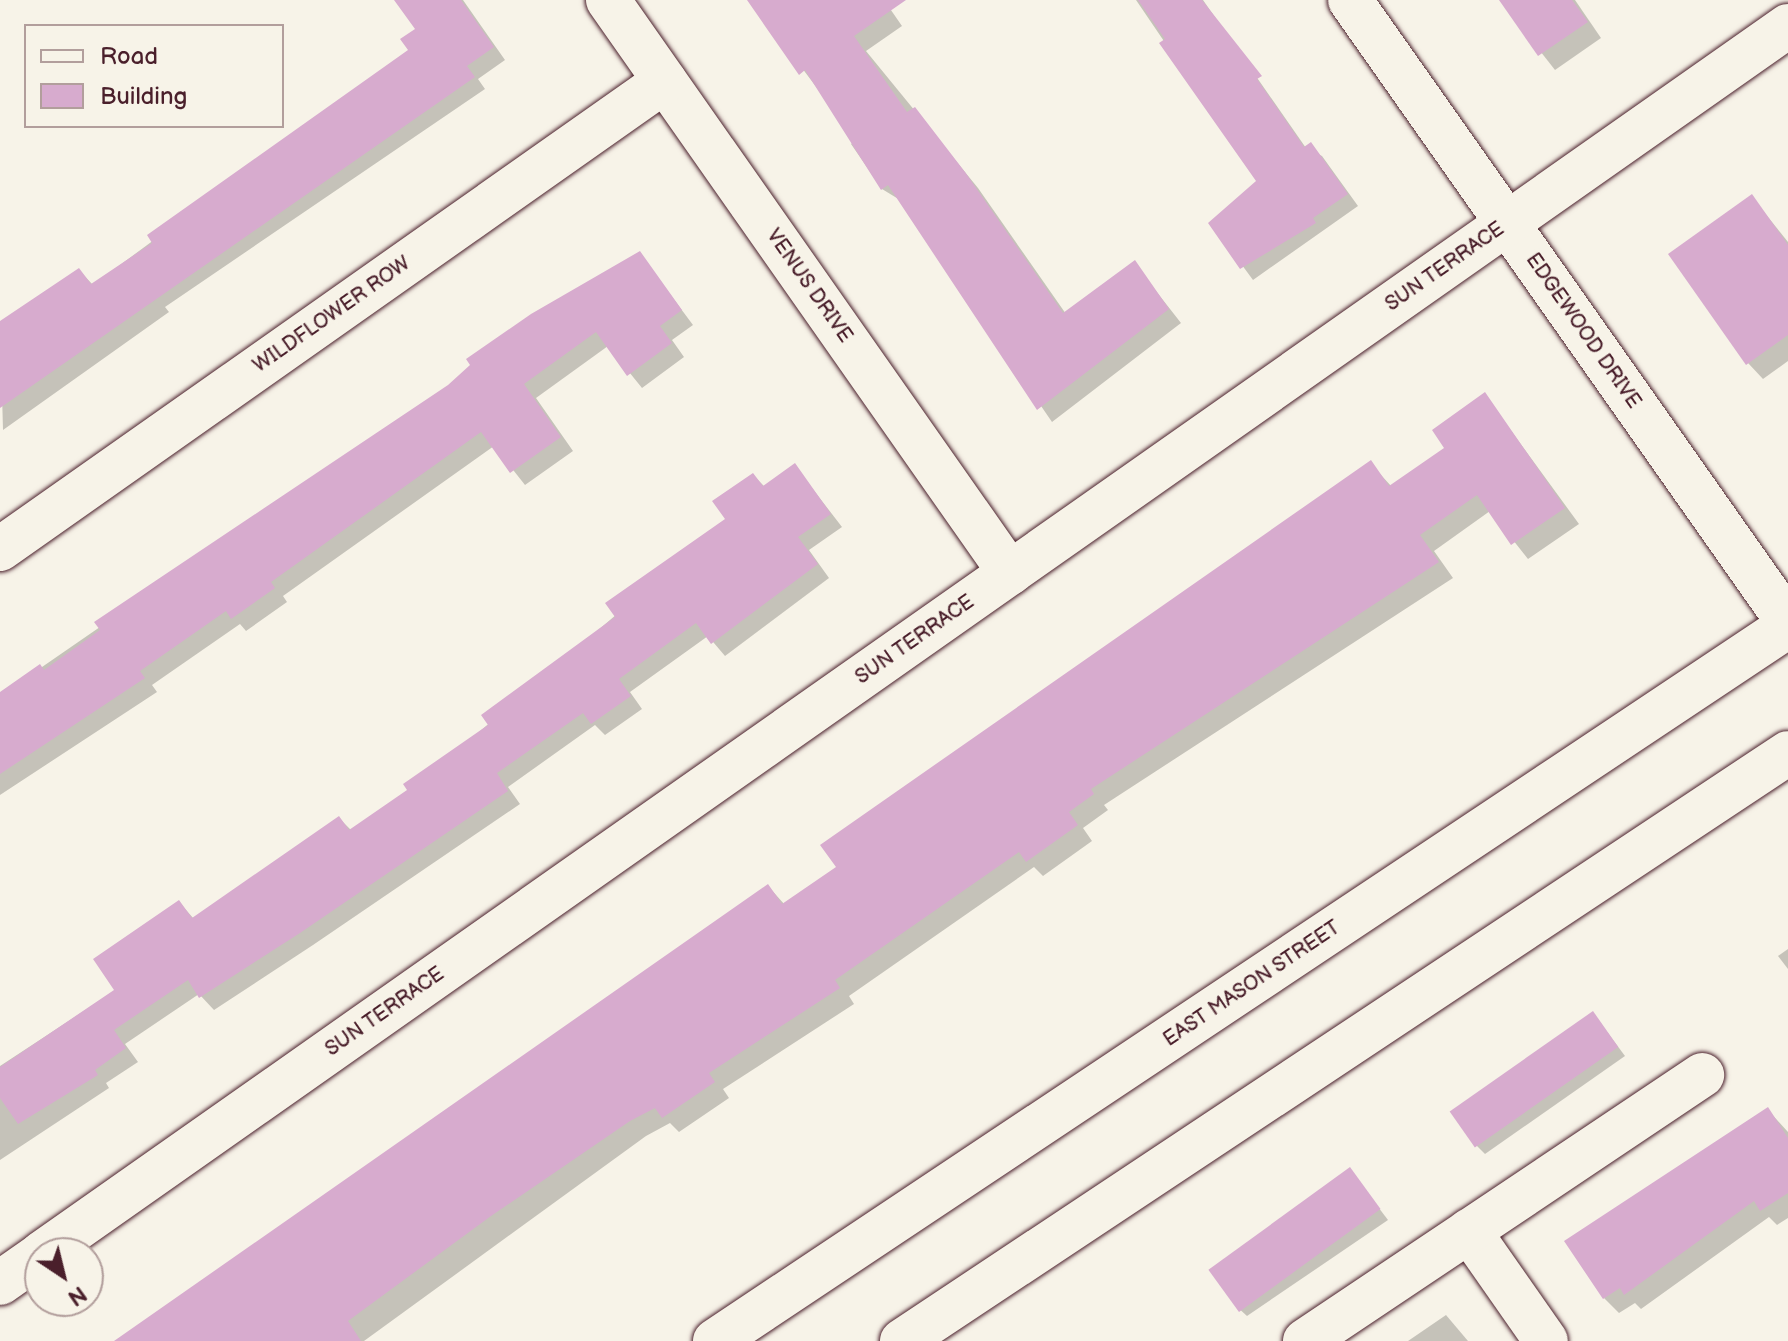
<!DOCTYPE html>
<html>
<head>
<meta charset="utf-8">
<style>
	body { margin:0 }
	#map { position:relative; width:1788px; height:1341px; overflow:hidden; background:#f7f3e8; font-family:"Balsamiq Sans",sans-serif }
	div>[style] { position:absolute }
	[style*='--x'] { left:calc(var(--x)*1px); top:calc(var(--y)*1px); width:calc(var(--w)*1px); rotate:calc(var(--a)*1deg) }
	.shadow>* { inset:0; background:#0003 }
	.building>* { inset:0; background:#d7abce; transform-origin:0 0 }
	.roads { filter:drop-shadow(0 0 2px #4a1f2b) drop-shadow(0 0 2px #4a1f2b) }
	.minor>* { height:44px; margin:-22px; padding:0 22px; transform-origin:22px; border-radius:22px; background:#f7f3e8 }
	.major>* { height:44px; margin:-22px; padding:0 22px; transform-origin:22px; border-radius:22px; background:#f7f3e8 }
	span { translate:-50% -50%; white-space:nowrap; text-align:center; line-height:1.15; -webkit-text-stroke:6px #f7f3e8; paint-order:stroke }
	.street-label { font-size:20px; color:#4a1f2b }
	.legend { position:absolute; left:24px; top:24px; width:260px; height:104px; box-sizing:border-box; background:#f7f3e8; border:2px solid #b29e9c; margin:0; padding:10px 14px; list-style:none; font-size:24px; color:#4a1f2b }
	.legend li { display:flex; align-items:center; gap:16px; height:40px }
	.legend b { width:40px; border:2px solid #b29e9c }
	.north { position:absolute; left:24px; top:1237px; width:80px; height:80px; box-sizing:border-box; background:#f7f3e8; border:2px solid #b29e9c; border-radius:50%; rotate:145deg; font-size:22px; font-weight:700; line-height:32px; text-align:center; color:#4a1f2b }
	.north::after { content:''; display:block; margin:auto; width:28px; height:36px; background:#4a1f2b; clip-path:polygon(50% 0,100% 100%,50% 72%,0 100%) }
</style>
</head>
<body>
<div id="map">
	<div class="shadow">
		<i style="clip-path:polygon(396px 0,463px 0,505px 60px,478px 79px,485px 89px,165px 307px,169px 312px,3px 430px,0 324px,79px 270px,93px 285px,411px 50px,418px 30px)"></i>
		<i style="clip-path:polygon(751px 0,884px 0,902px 26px,866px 51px,978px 188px,1066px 314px,1134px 263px,1181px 323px,1052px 422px,900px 200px,882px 189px,851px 144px,856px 140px)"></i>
		<i style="clip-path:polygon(1136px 0,1203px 0,1306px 148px,1322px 156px,1358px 206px,1253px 280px,1211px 223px,1259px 181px)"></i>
		<i style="clip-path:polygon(1500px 0,1575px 0,1601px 38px,1555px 70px)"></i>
		<i style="clip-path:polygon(1752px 197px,1788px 242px,1788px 361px,1763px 379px,1748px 363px)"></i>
		<i style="clip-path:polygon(640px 254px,693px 325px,672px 340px,684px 357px,642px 388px,608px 346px,536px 398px,573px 451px,525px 485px,494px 446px,283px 596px,287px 602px,246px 631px,240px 624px,152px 685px,157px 692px,0 795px,0 696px)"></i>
		<i style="clip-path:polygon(1485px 395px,1579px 524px,1528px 559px,1490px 511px,1434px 551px,1453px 578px,1104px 805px,1108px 810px,1083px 828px,1092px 841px,1043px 876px,1034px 867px,849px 996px,854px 1004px,723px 1089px,729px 1098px,679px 1132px,670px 1123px,646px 1136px,364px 1341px,116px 1341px,768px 886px,785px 905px,838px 868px,1370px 463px,1392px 487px,1447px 448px)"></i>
		<i style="clip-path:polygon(795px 466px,842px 527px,809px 550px,829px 578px,725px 656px,708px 636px,630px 692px,642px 709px,605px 735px,595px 725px,508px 787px,520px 804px,313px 945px,214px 1010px,199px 994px,125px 1044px,138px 1062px,106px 1083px,109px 1088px,0 1160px,0 1066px,116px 990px,179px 902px,194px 919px,339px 818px,352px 831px,410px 791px,728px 519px,753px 475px,765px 487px)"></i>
		<i style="clip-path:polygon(1788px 949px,1788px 969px,1778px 956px)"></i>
		<i style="clip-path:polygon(1593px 1013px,1625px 1056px,1485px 1154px,1476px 1145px)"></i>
		<i style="clip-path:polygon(1768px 1110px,1788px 1132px,1788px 1218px,1777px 1225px,1769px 1217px,1641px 1309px,1635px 1303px,1619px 1313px,1604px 1298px)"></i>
		<i style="clip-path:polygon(1350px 1170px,1388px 1220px,1247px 1316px,1236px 1306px)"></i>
		<i style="clip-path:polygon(1446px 1315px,1468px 1341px,1408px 1341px)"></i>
	</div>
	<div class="building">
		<i style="clip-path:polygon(394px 0,461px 0,494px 47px,467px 66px,475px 77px,0 408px,0 321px,79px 268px,91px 284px,152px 243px,147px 235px,408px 50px,400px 39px,415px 29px)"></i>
		<i style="clip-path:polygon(747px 0,906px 0,854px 36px,907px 112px,915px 107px,965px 172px,1063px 313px,1135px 260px,1169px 309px,1037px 410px,888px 185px,881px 190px,805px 70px,799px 75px)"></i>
		<i style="clip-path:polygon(1138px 0,1202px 0,1262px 76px,1257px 79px,1304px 147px,1311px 142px,1348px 194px,1313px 218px,1316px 223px,1240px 269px,1208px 223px,1256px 181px,1159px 43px,1165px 39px)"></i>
		<i style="clip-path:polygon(1499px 0,1572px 0,1588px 22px,1538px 56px)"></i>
		<i style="clip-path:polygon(1752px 194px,1788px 245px,1788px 335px,1746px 365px,1668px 254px)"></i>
		<i style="clip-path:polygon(640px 251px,682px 310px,660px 326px,672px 343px,627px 376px,596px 332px,524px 384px,561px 437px,510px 473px,481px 432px,271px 582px,275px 588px,231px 619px,226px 611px,140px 671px,145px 678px,0 774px,0 692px,40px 664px,44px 670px,100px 630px,94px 622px,448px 385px,470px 365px,466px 359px,531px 314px)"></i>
		<i style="clip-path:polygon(1485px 392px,1565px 508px,1511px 545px,1477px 495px,1420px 535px,1439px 562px,1091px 789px,1094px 794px,1069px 812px,1078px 825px,1026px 862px,1019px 852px,835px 980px,840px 988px,709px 1073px,715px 1082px,662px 1118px,655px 1108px,630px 1121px,491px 1216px,348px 1321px,361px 1341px,114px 1341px,768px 884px,782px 904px,836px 867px,820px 845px,1371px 460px,1389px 486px,1444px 448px,1432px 430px)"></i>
		<i style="clip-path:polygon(795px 463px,831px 514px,798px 537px,818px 564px,711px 644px,696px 623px,619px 679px,631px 696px,591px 724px,583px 713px,497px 773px,508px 791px,300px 933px,199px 998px,188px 980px,114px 1030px,126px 1048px,95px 1070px,98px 1075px,18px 1124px,0 1098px,0 1067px,114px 990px,93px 959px,179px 900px,192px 918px,339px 816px,349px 830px,407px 790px,403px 784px,488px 725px,481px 715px,615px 617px,605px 603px,725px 519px,712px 501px,753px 473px,763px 486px)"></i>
		<i style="left:1593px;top:1011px;width:44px;height:175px;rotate:55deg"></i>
		<i style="clip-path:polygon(1768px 1107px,1788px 1138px,1788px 1193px,1760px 1211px,1754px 1201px,1624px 1295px,1620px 1288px,1603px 1299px,1564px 1241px)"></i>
		<i style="left:1350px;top:1167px;width:52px;height:175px;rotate:54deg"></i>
	</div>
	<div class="roads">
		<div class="minor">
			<i style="--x:608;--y:0;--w:700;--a:54.95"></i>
			<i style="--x:1350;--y:0;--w:761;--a:54.85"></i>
			<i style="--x:0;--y:549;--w:813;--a:-35.14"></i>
			<i style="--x:1469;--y:1231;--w:134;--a:55"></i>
			<i style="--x:42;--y:1253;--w:2134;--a:-35.1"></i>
			<i style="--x:0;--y:1283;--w:49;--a:-35"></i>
			<i style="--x:1305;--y:1341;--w:478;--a:-33.8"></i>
		</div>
		<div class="major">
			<i style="--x:715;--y:1341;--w:1289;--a:-33.68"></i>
			<i style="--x:902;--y:1341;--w:1063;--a:-33.57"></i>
		</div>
	</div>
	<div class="street-label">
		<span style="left:1445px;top:267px;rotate:-35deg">SUN TERRACE</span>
		<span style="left:809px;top:286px;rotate:55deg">VENUS DRIVE</span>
		<span style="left:332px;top:315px;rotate:-35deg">WILDFLOWER ROW</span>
		<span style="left:1583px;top:331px;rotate:55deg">EDGEWOOD DRIVE</span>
		<span style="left:915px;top:640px;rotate:-35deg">SUN TERRACE</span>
		<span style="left:1252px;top:984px;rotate:-34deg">EAST MASON STREET</span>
		<span style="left:385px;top:1012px;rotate:-35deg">SUN TERRACE</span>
	</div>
	<ul class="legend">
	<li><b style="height:10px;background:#f7f3e8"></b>Road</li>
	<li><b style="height:22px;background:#d7abce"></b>Building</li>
	</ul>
	<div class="north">N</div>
</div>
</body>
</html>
